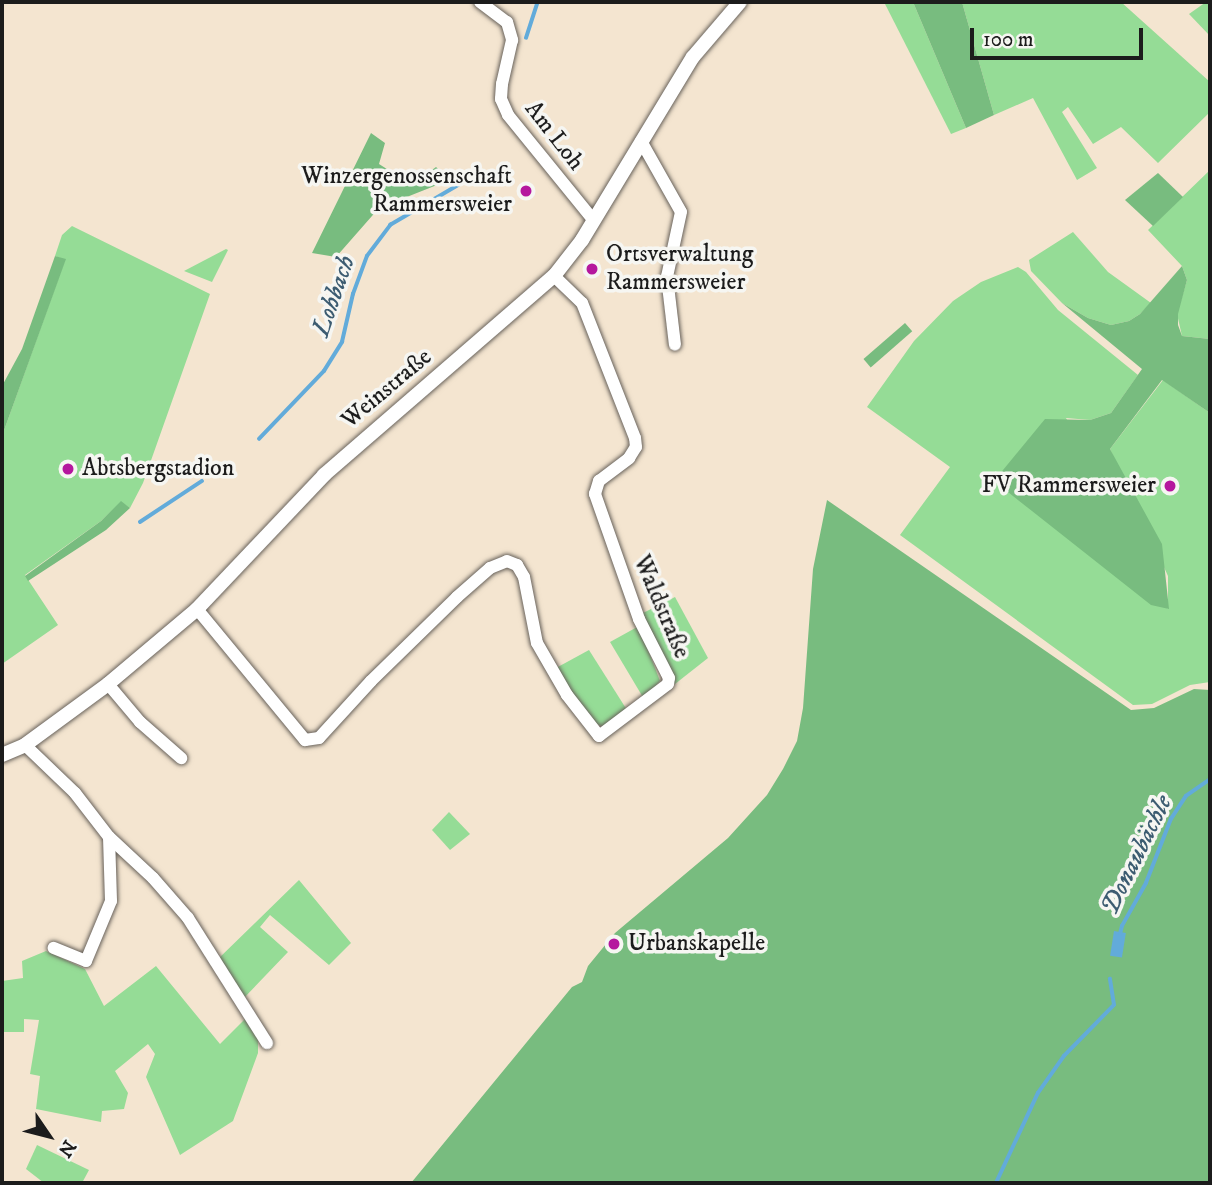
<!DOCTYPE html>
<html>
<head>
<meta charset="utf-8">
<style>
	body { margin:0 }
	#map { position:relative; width:1212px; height:1185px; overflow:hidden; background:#f4e5d0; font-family:"IM FELL DW Pica",serif }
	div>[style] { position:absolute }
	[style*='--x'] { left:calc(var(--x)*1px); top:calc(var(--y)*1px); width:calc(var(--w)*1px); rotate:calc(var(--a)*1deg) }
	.green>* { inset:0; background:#95dc96 }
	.forest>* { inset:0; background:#78bc7f; transform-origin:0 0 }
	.water>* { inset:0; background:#62abda; transform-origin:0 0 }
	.stream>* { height:3.5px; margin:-1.75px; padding:0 1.75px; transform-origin:1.75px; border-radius:1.75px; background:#62abda }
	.roads { filter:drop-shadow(0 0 2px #68625b) drop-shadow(0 0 2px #68625b) }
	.minor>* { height:12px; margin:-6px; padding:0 6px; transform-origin:6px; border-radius:6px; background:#fff }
	.tertiary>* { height:14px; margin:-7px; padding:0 7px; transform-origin:7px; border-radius:7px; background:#fff }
	.dots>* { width:19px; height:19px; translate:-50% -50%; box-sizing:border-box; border:4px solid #f6f6f2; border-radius:50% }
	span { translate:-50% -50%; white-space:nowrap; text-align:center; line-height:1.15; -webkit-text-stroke:7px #f6f6f2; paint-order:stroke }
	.street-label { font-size:24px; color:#1c1c1c }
	.poi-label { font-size:24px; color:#1c1c1c }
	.right { translate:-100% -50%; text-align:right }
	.left { translate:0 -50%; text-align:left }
	.water-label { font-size:26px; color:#3c5c71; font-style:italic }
	.frame { position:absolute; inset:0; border:4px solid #1c1c1c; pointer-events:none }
	.north { position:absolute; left:14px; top:1101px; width:70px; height:70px; -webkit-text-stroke:5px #f6f6f2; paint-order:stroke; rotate:125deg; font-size:19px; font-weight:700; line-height:28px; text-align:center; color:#1c1c1c }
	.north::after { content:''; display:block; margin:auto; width:24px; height:32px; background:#1c1c1c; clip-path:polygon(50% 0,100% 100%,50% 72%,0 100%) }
	.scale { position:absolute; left:970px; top:28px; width:173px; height:32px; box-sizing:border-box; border:4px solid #1c1c1c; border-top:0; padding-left:9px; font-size:21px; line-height:24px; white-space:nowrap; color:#1c1c1c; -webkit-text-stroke:5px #f6f6f2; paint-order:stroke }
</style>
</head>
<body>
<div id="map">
	<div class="green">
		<i style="clip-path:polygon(884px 2px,913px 2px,966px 128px,951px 134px)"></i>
		<i style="clip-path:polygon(962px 2px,1121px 2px,1210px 82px,1210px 112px,1158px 163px,1121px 127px,1093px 144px,1068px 107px,1062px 112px,1097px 168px,1077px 180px,1033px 98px,994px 115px)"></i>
		<i style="clip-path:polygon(1206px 2px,1210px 2px,1210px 36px,1189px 14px)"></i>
		<i style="clip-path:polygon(1210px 170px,1210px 339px,1182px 336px,1177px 314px,1187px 280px,1182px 266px,1148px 230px)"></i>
		<i style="clip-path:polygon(72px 226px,210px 294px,143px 483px,130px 508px,121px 502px,101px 521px,25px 575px,58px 625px,2px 664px,2px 436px,65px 260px,55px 256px,62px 235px)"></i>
		<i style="clip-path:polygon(1073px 232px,1108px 272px,1151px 303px,1140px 314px,1129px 321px,1111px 325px,1088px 318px,1062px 303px,1031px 271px,1029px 260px)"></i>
		<i style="clip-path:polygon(226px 249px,228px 250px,212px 282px,184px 271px)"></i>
		<i style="clip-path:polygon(1018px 267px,1026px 272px,1058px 310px,1138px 375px,1111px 413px,1090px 420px,1066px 418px,1168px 609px,1168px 576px,1110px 449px,1163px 380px,1210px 413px,1210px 682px,1190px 685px,1152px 704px,1133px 705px,900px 535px,950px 467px,867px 407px,914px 341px,953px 301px,981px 282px)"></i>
		<i style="clip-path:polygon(675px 597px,708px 658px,675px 684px,641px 614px)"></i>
		<i style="clip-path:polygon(639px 626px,660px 681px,644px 699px,610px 642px)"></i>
		<i style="clip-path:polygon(589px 650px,627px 710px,604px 727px,592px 722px,556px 668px)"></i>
		<i style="clip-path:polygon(449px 812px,470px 834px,450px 850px,432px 830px)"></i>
		<i style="clip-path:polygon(299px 880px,351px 943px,329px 965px,270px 915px,260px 927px,288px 952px,243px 999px,217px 960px)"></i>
		<i style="clip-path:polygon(46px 951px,85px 969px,104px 1006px,156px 966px,220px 1044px,246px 1018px,258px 1039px,258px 1053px,233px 1121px,180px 1155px,146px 1077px,155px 1054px,148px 1044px,115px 1071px,128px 1093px,124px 1109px,102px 1111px,101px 1122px,36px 1109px,40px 1076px,30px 1074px,39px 1020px,24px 1019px,24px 1032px,2px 1032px,2px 981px,23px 978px,22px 961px)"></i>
		<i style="clip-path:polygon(37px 1145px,89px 1170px,82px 1183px,44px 1183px,26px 1169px)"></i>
	</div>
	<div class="forest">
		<i style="clip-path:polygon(913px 2px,962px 2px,994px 115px,966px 128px)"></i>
		<i style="clip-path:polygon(371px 133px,385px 143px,379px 164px,412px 185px,436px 167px,446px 176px,437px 185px,379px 208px,336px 257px,312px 253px)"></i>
		<i style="clip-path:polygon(1158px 173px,1183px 197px,1153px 226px,1125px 200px)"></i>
		<i style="clip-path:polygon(55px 256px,66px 259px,2px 436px,2px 386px,22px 349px)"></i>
		<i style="clip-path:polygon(1182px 266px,1187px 280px,1178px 314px,1178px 325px,1182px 336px,1210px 339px,1210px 413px,1162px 380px,1110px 449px,1162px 544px,1169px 609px,1151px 605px,994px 481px,1045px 419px,1090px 420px,1111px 413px,1142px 369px,1062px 303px,1088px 318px,1111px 325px,1129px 321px,1140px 314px)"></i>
		<i style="left:905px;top:323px;width:11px;height:55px;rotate:49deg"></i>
		<i style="clip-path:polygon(827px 500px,1131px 710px,1154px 708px,1194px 689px,1210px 690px,1210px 1183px,411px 1183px,572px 987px,582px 982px,588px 966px,615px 933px,728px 838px,767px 795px,783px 769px,797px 741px,803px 708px,813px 569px)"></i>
		<i style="clip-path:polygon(121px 501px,130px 508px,106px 530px,28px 581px,25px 576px,101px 521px)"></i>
	</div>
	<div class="water">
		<i style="left:1114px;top:931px;width:12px;height:25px;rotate:9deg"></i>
	</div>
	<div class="stream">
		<i style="--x:526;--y:38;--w:38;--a:-72"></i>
		<i style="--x:259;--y:439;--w:94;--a:-46.3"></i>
		<i style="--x:324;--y:371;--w:34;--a:-58"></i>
		<i style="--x:342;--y:342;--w:49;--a:-77.1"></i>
		<i style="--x:353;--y:294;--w:40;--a:-69.8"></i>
		<i style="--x:367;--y:256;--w:39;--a:-53"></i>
		<i style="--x:390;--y:225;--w:81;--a:-30.4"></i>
		<i style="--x:140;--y:522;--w:74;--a:-33.5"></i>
		<i style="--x:1120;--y:934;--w:8;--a:-76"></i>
		<i style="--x:1122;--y:926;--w:49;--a:-60.8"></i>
		<i style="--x:1146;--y:883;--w:69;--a:-68.7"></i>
		<i style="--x:1171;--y:819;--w:27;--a:-57"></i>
		<i style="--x:1186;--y:796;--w:29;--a:-35"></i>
		<i style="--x:996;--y:1183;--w:99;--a:-65"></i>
		<i style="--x:1038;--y:1093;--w:45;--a:-54.9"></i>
		<i style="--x:1064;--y:1056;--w:71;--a:-45.6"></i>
		<i style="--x:1114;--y:1005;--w:26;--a:-99"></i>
	</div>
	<div class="roads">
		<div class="minor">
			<i style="--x:480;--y:2;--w:34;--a:37"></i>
			<i style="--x:507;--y:22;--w:19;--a:74"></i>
			<i style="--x:512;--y:40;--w:45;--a:102.8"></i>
			<i style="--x:502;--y:84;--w:15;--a:94"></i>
			<i style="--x:501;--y:99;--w:17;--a:66"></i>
			<i style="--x:508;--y:115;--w:136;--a:50.9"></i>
			<i style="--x:641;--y:141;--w:81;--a:60.6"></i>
			<i style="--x:681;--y:212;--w:66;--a:102.2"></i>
			<i style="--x:667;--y:277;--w:68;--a:83.3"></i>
			<i style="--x:197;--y:609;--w:170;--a:50.5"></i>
			<i style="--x:305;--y:740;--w:14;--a:-8"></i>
			<i style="--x:319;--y:738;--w:77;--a:-47.6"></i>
			<i style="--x:371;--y:681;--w:120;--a:-44.3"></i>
			<i style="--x:457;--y:597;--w:44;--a:-41.3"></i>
			<i style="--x:490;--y:568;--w:18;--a:-22"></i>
			<i style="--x:507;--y:561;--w:11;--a:22"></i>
			<i style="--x:517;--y:565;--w:14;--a:60"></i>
			<i style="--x:524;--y:577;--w:67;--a:78.9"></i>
			<i style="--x:537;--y:643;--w:60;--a:60"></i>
			<i style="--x:567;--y:695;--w:52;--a:52"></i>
			<i style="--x:599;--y:736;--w:86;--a:-37"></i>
			<i style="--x:668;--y:684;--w:6;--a:-81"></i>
			<i style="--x:669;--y:678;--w:66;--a:-117"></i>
			<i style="--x:639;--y:619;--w:133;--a:-109.4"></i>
			<i style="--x:595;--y:494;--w:14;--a:-73"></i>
			<i style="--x:599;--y:481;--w:38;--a:-37"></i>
			<i style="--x:629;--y:458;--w:13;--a:-58"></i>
			<i style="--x:636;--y:447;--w:9;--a:-96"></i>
			<i style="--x:635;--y:438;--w:145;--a:-111.4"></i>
			<i style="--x:582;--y:303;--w:39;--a:-136"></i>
			<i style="--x:108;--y:684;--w:50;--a:49.9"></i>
			<i style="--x:140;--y:722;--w:55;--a:41.3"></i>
			<i style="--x:25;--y:745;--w:69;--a:43.8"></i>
			<i style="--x:75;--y:793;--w:56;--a:52.3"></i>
			<i style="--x:109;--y:837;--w:64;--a:88.2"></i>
			<i style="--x:111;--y:901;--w:65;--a:112.6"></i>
			<i style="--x:86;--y:961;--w:35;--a:-158"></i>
			<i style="--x:109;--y:837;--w:60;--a:43"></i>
			<i style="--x:153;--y:878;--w:53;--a:48.8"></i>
			<i style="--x:188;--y:918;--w:148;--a:57.7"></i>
		</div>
		<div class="tertiary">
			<i style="--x:2;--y:755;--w:25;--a:-23"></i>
			<i style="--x:25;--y:745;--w:103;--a:-36.3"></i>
			<i style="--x:108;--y:684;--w:116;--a:-40.1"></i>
			<i style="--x:197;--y:609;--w:185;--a:-46.5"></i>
			<i style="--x:324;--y:475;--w:304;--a:-40.9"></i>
			<i style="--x:554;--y:276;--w:46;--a:-52.1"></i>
			<i style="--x:582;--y:240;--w:214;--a:-58.8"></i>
			<i style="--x:693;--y:57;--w:72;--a:-49.5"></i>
		</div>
	</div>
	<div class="dots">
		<i style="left:526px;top:191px;background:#b5179e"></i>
		<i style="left:592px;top:269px;background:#b5179e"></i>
		<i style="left:68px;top:469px;background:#b5179e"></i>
		<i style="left:1170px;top:486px;background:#b5179e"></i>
		<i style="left:614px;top:944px;background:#b5179e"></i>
	</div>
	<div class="street-label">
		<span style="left:554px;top:136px;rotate:52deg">Am Loh</span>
		<span style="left:387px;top:389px;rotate:-40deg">Weinstraße</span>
		<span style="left:661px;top:607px;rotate:67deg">Waldstraße</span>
	</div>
	<div class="poi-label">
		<span class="right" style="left:512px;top:191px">Winzergenossenschaft<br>Rammersweier</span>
		<span class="left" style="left:606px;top:269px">Ortsverwaltung<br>Rammersweier</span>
		<span class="left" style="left:82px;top:469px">Abtsbergstadion</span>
		<span class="right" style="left:1156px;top:486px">FV Rammersweier</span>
		<span class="left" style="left:628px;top:944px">Urbanskapelle</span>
	</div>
	<div class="water-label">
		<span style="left:334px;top:296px;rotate:-71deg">Lohbach</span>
		<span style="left:1137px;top:855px;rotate:-64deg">Donaubächle</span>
	</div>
	<div class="frame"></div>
	<div class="north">N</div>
	<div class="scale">100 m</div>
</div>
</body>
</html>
